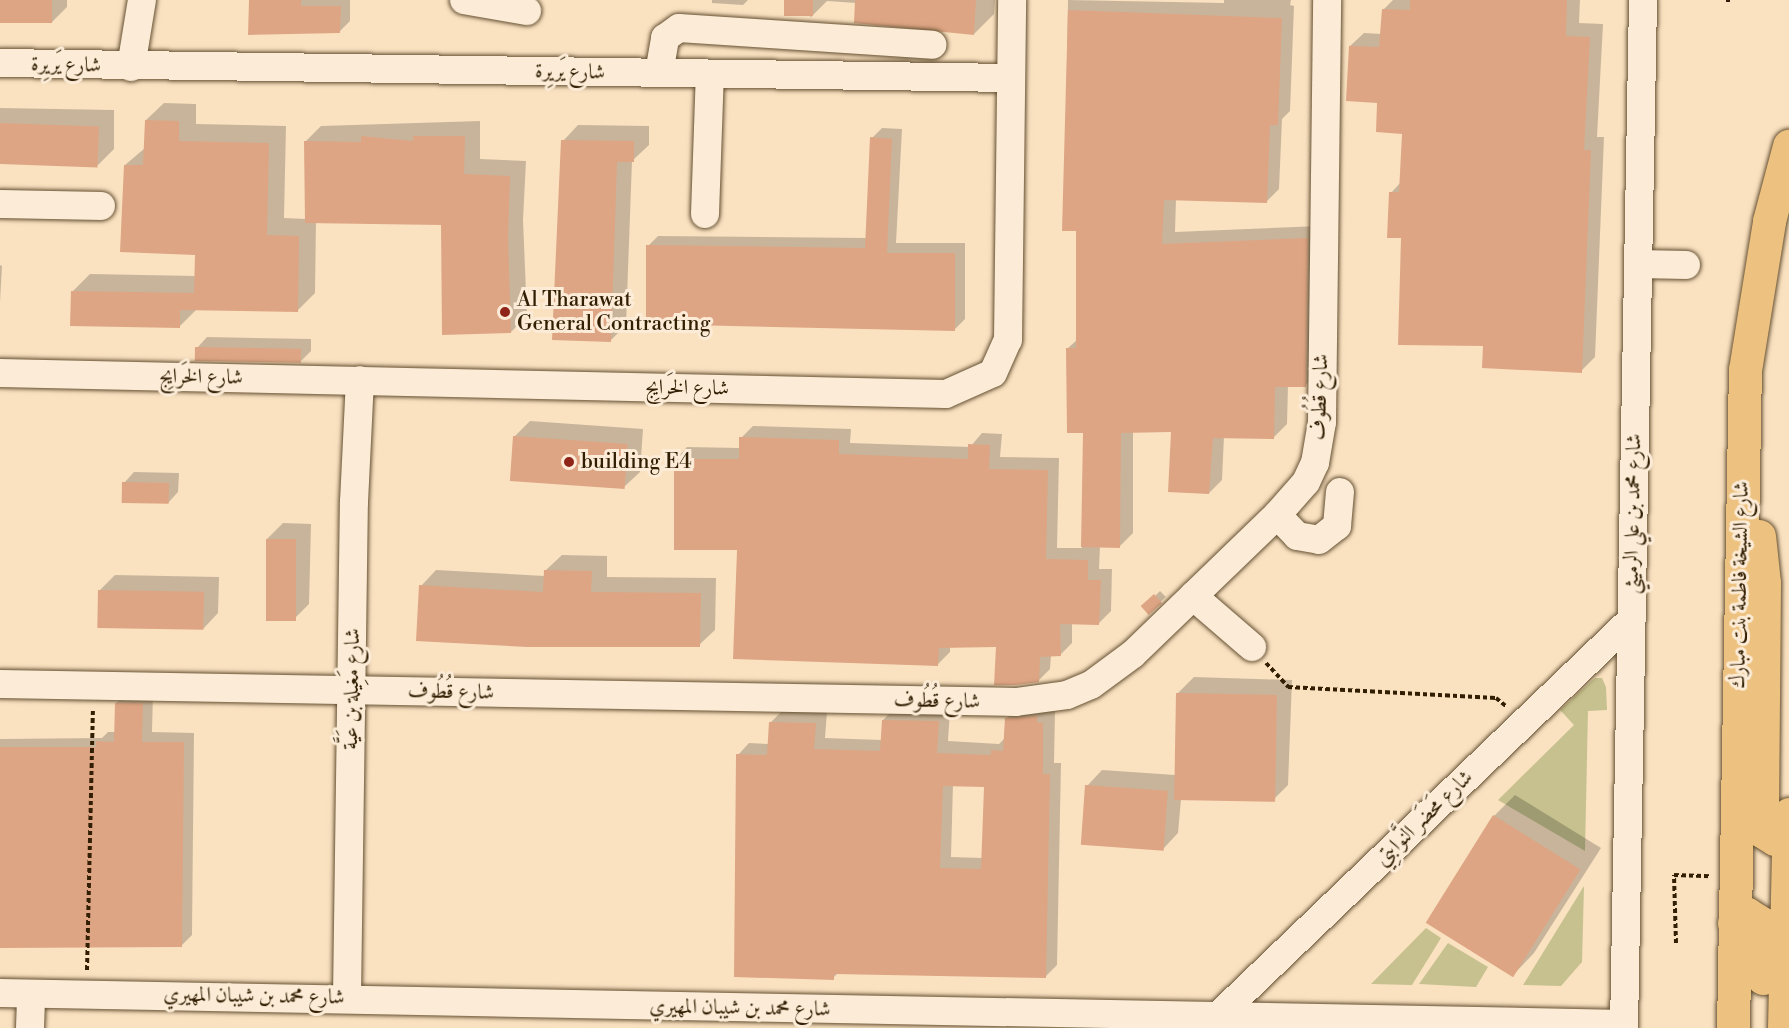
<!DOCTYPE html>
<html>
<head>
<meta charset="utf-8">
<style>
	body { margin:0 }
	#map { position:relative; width:1789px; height:1028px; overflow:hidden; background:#fae2c1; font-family:"Libre Bodoni",Amiri,serif }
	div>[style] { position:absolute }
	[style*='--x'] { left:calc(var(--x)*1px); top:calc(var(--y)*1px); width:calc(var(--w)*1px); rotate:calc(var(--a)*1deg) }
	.green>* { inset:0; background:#c6c18e }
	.shadow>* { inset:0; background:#0003; transform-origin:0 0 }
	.building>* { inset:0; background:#dea584; transform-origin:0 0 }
	.path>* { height:4px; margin-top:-2px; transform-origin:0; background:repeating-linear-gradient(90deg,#321f03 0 4.5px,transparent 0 7.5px) }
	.roads { filter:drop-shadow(0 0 2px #645032) drop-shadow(0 0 2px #645032) }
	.minor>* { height:28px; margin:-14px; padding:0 14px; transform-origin:14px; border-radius:14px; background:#fcecd7 }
	.major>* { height:33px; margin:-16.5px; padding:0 16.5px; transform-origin:16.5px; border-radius:16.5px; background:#edc180 }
	.dots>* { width:16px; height:16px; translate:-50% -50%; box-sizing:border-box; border:3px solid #fcecd7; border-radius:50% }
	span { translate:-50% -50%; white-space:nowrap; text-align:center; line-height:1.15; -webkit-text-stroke:6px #fcecd7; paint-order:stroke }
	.street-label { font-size:21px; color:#321f03 }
	.poi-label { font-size:21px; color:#321f03 }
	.left { translate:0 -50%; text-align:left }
</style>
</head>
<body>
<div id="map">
	<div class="green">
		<i style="clip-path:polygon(1595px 678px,1602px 678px,1606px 687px,1607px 710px,1588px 711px,1585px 851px,1498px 800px,1574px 725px,1560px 710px)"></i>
		<i style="clip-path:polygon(1584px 886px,1582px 962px,1561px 986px,1523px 985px)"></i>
		<i style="clip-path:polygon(1426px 928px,1441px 938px,1412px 985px,1371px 984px)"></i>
		<i style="clip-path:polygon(1448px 943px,1488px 967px,1476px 987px,1419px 984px)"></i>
	</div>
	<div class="shadow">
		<i style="clip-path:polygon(0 0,67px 0,67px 7px,51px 23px,0 22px)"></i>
		<i style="clip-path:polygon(250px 0,350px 0,350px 21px,339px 32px)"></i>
		<i style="clip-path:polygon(712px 0,748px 0,743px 5px,712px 3px)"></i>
		<i style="clip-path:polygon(786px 0,995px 0,994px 14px,974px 34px,856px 3px,827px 1px,811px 17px)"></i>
		<i style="clip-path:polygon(1068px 0,1224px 3px,1224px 0,1291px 0,1290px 5px,1294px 6px,1290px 111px,1282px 119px,1279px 189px,1266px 202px,1176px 199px,1175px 232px,1320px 226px,1318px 373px,1305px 386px,1288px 386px,1287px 424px,1274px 437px,1224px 436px,1222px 480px,1209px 493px,1172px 431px,1133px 431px,1133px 533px,1120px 546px,1100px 546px,1099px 569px,1112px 569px,1111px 611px,1099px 623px,1072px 623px,1072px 643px,1060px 655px,1051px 655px,1050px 669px,1038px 681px,997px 646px,950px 646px,950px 652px,938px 664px,738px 548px,675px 460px,687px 447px,740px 448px,741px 438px,753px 426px,851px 429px,850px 443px,970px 447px,982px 433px,1002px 434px,1000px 457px,1059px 458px,1057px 548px,1082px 548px,1084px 432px,1068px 348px,1078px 339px,1077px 230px,1064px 229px)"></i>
		<i style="clip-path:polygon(1393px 0,1580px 0,1579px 23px,1603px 24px,1597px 137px,1604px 137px,1595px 357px,1581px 371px,1485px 344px,1402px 237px,1391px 193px,1401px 182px,1404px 132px,1379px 101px,1350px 46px,1364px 33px,1382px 34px,1383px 10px)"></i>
		<i style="clip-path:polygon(164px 103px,196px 104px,196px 124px,286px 126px,284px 218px,306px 219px,305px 142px,321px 126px,480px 121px,480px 159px,526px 161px,523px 220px,527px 316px,511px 332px,442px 223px,316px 221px,315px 293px,297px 311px,197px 309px,179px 327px,73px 291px,90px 274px,196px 276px,196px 254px,125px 165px,145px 148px,146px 120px)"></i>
		<i style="clip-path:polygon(0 108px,114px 110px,114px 149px,98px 165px,0 163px)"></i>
		<i style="clip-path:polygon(578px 125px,649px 126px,649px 145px,632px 161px,626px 325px,610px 341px,563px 141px)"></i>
		<i style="clip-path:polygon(882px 128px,902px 129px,896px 243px,965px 243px,965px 319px,954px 330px,648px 246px,658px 236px,867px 238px,872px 138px)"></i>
		<i style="clip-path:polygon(0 265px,2px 266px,0 302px)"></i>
		<i style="clip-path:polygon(207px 337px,311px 339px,311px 351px,300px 362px,197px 348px)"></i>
		<i style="clip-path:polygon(530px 421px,643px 429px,640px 472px,624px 487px,514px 437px)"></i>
		<i style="clip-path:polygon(134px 472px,179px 473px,178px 492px,168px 503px,124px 483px)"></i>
		<i style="clip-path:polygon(283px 523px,311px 524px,309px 604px,293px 620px,267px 539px)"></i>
		<i style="clip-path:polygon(562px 555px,607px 556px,607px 577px,716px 578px,715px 630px,699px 645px,421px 586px,436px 570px,545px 576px,546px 570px)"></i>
		<i style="clip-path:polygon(115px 575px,219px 577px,218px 613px,203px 629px,99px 591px)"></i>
		<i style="left:1160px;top:591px;width:8px;height:23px;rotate:45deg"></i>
		<i style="clip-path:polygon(1194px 677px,1292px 680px,1288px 785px,1272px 801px,1181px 799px,1178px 833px,1163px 849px,1087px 786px,1102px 770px,1175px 775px,1178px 693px)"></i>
		<i style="clip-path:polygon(127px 693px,153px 693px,152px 732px,194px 733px,192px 935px,182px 945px,0 946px,0 739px,102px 738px,108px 732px,116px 732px,116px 703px)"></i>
		<i style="clip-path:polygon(evenodd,1018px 707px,1055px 711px,1054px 763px,1061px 763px,1057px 965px,1045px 977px,839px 972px,833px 978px,738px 755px,749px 743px,769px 744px,771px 722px,782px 711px,827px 712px,825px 738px,882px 740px,883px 720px,895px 708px,950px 710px,948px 741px,999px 744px,1004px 739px,1006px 719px,1018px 707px,953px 784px,985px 785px,983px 858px,951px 857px,953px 784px)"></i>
		<i style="clip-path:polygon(1515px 795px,1601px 848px,1534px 953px,1514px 974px,1494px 816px)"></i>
	</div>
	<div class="building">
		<i style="left:0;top:0;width:52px;height:23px"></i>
		<i style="clip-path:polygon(249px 0,301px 0,301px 6px,341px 6px,340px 33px,248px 35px)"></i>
		<i style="left:784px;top:0;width:29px;height:16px"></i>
		<i style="clip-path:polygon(855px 0,976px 0,974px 35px,854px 23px)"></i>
		<i style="clip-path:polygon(1410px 0,1567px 0,1566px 36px,1590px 37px,1584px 150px,1591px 150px,1582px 373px,1482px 368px,1483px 346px,1398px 345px,1401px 238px,1387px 238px,1389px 192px,1399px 192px,1402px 134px,1376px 132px,1377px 103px,1346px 101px,1349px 46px,1379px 47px,1382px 9px,1410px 10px)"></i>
		<i style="clip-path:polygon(1068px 10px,1282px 18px,1278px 125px,1270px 125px,1267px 203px,1164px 200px,1162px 244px,1308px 238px,1306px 387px,1275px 387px,1274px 439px,1213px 438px,1209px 494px,1168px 492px,1171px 432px,1121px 433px,1120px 548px,1081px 547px,1083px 433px,1067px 433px,1066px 348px,1076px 348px,1076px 231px,1062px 231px)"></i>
		<i style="clip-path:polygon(145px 120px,179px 121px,179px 141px,269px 143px,267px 235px,299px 236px,298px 312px,180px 310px,180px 328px,70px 326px,71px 291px,194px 293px,195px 255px,120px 252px,124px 165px,143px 165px)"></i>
		<i style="left:0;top:123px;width:99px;height:41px;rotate:2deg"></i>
		<i style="clip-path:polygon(361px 136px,413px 141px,413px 136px,465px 136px,464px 174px,510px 176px,508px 237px,511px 333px,442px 335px,441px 225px,305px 223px,304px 141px,361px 142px)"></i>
		<i style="clip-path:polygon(870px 137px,892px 139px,887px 253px,955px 253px,955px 331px,646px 324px,646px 245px,865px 248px)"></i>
		<i style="clip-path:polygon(561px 140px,634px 141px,634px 162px,617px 162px,611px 342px,552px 340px)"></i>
		<i style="left:195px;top:347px;width:106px;height:14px;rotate:1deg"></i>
		<i style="left:513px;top:436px;width:115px;height:45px;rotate:4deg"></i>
		<i style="clip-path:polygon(739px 437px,839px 440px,839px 454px,968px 459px,968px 444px,990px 445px,989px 469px,1048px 470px,1046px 559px,1088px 560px,1088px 580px,1101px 580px,1099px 625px,1060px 624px,1061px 656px,1040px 657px,1039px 682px,1015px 685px,994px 685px,996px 647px,939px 648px,938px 666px,733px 659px,737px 550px,674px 550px,674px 459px,739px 459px)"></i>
		<i style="left:122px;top:482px;width:47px;height:21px;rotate:1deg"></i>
		<i style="left:266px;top:539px;width:30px;height:82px"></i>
		<i style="clip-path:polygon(544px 570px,592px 571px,591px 592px,701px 593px,700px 647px,527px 647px,416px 641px,419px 585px,543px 592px)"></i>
		<i style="left:98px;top:590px;width:106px;height:38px;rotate:1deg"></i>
		<i style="left:1154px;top:594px;width:12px;height:18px;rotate:48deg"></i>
		<i style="left:1176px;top:693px;width:101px;height:107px;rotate:1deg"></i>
		<i style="clip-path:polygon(115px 703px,143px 703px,142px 742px,184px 742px,182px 947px,0 948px,0 747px,96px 747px,96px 741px,114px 742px)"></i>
		<i style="clip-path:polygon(evenodd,1037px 716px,1037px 722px,1043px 723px,1043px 774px,1050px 774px,1046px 978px,834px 974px,834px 980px,734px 977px,736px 754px,767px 755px,769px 722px,816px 723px,814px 749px,880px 751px,882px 720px,939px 721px,937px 753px,991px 755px,991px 750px,1003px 751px,1005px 718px,1037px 716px,943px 786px,984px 787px,981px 869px,940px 868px,943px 786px)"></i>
		<i style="left:1085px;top:785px;width:83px;height:60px;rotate:4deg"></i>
		<i style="left:1493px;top:815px;width:103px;height:127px;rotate:32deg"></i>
	</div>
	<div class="path">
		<i style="--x:1728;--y:2;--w:2;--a:-90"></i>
		<i style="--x:1266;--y:663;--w:33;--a:47"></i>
		<i style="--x:1288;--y:687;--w:208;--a:3"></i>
		<i style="--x:1496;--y:698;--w:13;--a:39"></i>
		<i style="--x:1676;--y:943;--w:68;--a:-91.7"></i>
		<i style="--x:1674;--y:875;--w:37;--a:2"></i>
		<i style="--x:87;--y:970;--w:260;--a:-88.7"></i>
	</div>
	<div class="roads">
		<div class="minor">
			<i style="--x:464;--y:0;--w:64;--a:9.9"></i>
			<i style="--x:0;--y:63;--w:1010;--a:0.85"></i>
			<i style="--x:131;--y:67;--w:68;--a:-80.7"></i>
			<i style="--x:659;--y:73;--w:36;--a:-80"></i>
			<i style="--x:665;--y:38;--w:17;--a:-36"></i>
			<i style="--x:679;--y:28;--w:254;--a:3.8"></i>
			<i style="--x:0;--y:204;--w:101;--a:1.1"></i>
			<i style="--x:705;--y:214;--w:140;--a:-88"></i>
			<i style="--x:1639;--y:264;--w:47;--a:1.2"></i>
			<i style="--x:0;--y:373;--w:946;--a:1.27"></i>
			<i style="--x:946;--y:394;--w:51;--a:-24.1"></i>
			<i style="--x:993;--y:373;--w:36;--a:-66"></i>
			<i style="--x:1008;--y:340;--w:340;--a:-89.3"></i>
			<i style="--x:1277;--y:515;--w:29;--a:46"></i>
			<i style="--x:1297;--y:536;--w:22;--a:10"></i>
			<i style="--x:1319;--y:540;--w:23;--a:-38"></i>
			<i style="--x:1337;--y:526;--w:34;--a:-85"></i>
			<i style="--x:1193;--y:596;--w:78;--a:40.8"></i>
			<i style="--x:0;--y:684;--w:1016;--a:1.01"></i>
			<i style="--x:1016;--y:702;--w:51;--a:-7.8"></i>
			<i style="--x:1067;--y:695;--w:26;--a:-23"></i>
			<i style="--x:1091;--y:685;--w:52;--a:-36.4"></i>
			<i style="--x:1133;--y:654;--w:200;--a:-44"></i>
			<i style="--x:1277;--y:515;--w:44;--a:-48.7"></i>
			<i style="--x:1306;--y:482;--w:21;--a:-65"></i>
			<i style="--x:1315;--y:463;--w:42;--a:-80.3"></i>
			<i style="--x:1322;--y:422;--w:422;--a:-89.3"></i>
			<i style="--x:0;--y:993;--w:1624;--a:1.09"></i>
			<i style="--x:347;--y:997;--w:495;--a:-89.2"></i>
			<i style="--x:354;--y:502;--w:122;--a:-87.2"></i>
			<i style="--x:1218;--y:1016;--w:571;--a:-43.79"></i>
			<i style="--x:30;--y:1028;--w:34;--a:-88"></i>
			<i style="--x:1624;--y:1028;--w:1028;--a:-88.94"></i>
		</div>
		<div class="major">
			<i style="--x:1759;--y:536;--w:47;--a:83.9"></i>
			<i style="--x:1764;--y:583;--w:248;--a:90.5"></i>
			<i style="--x:1762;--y:831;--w:15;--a:32"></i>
			<i style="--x:1775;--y:839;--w:10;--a:-29"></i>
			<i style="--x:1784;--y:834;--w:12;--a:-66"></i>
			<i style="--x:1734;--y:923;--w:16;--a:-35"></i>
			<i style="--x:1747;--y:914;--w:19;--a:32"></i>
			<i style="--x:1763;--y:924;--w:54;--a:90"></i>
			<i style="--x:1733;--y:1028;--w:658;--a:-88.96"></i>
			<i style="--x:1745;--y:370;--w:151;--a:-80.8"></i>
			<i style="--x:1769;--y:221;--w:78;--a:-75.1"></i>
			<i style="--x:1784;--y:1028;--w:214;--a:-88.7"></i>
		</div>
	</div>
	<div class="dots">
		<i style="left:505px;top:312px;background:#8f2418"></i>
		<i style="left:569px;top:462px;background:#8f2418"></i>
	</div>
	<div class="street-label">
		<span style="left:66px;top:65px;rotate:1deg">شارع يَريِرة</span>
		<span style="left:570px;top:72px;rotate:1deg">شارع يَريِرة</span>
		<span style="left:201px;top:377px;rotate:1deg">شارع الخَرايِج</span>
		<span style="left:687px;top:388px;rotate:1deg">شارع الخَرايِج</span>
		<span style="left:1320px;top:397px;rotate:-88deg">شارع قُطُوف</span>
		<span style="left:1633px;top:514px;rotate:-89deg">شارع محمد بن علي الرميثي</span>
		<span style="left:1740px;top:585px;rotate:-89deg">شارع الشيخة فاطمة بنت مبارك</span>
		<span style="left:352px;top:689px;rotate:-89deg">شارع مَغِيلة بن عَيَّة</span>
		<span style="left:451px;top:692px;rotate:1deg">شارع قُطُوف</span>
		<span style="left:937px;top:701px;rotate:1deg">شارع قُطُوف</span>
		<span style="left:1424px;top:818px;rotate:-44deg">شارع مَحضَر النَّوابتِي</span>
		<span style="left:254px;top:996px;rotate:1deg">شارع محمد بن شيبان المهيري</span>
		<span style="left:740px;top:1008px;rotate:1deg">شارع محمد بن شيبان المهيري</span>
	</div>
	<div class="poi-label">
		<span class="left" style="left:517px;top:312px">Al Tharawat<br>General Contracting</span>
		<span class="left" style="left:581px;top:462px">building E4</span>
	</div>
</div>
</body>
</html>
